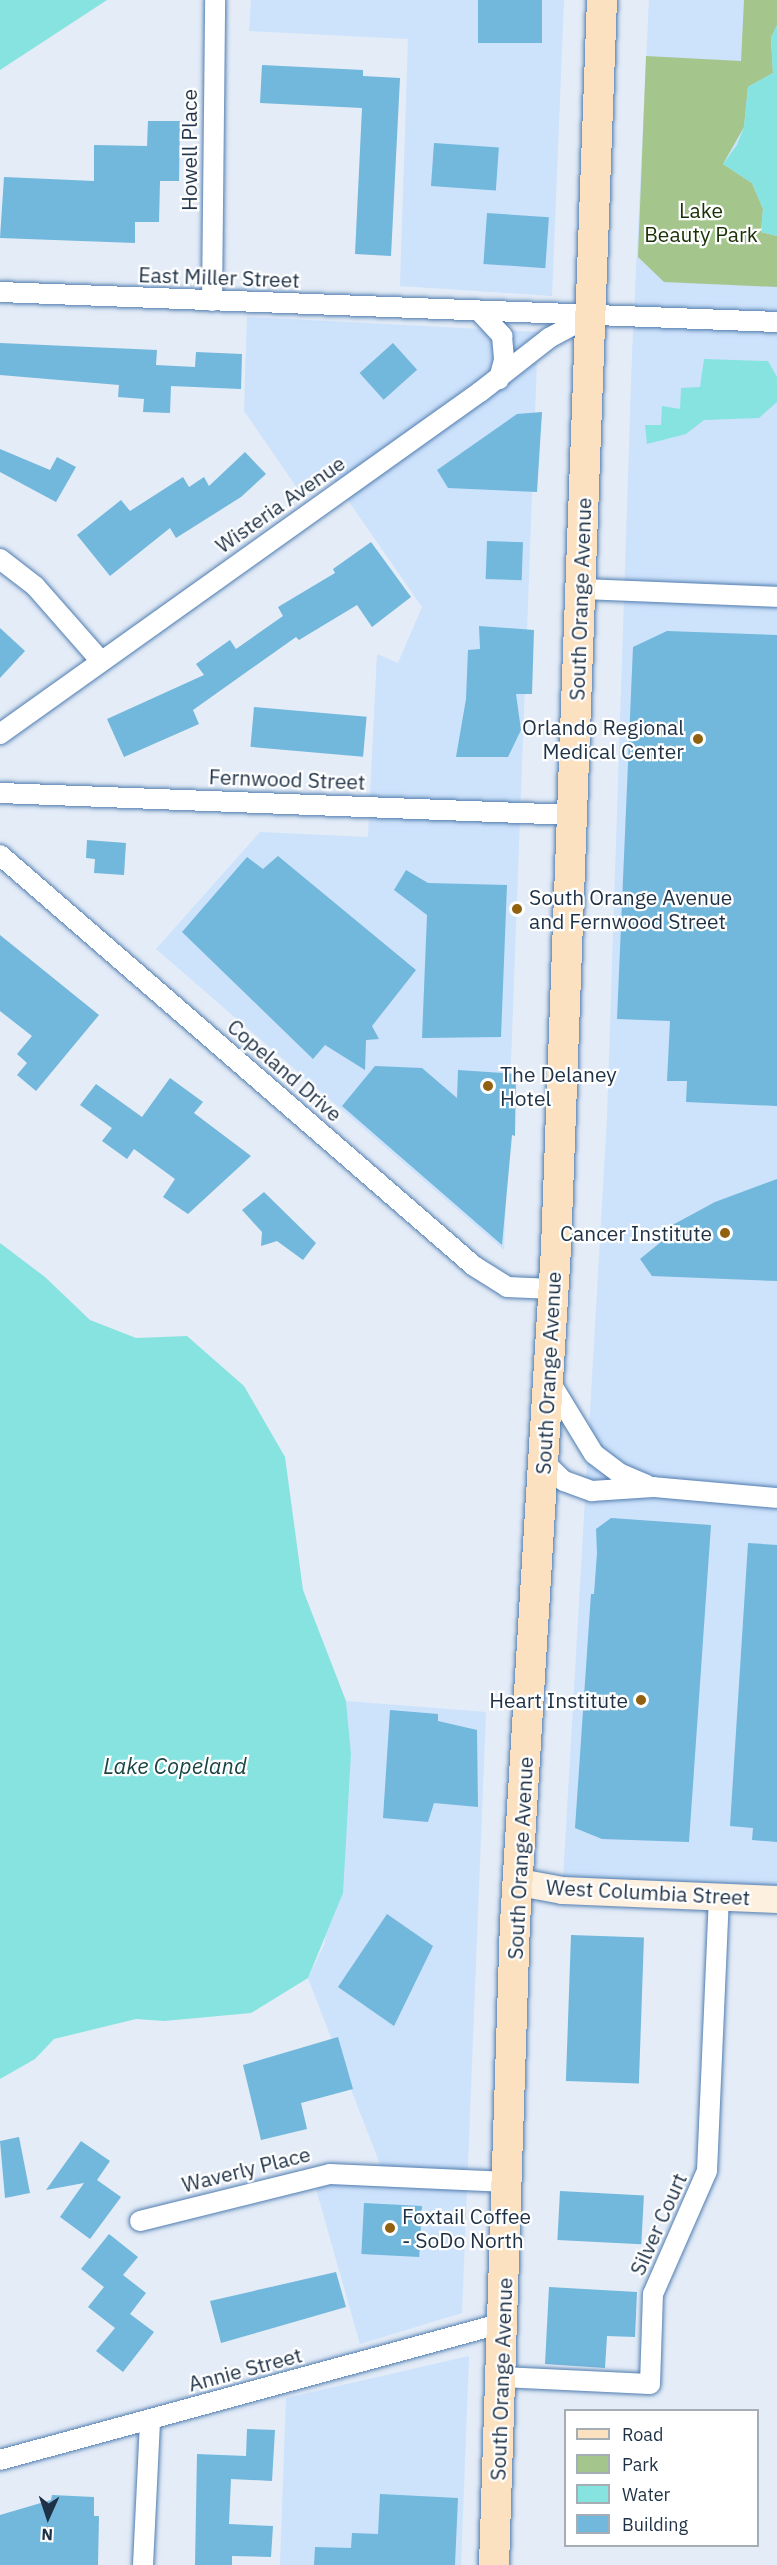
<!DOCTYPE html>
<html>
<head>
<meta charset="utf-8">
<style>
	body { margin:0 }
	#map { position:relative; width:777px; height:2565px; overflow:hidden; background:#e3ecf7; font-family:"IBM Plex Sans",sans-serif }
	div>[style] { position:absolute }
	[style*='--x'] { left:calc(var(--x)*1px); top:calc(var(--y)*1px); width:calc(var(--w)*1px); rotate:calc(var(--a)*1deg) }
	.built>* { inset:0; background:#cde2fb }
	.green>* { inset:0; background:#a4c68d }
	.water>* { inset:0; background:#87e3e0 }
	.building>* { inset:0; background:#72b7dc; transform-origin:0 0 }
	.roads { filter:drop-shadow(0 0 2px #517db0) drop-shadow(0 0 2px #517db0) }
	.street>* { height:20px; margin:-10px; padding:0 10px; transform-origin:10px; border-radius:10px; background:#fff }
	.secondary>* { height:27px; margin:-13.5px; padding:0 13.5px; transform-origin:13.5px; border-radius:13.5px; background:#fdf0df }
	.primary>* { height:30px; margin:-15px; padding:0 15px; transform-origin:15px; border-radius:15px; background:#fbe1bf }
	.dots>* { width:16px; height:16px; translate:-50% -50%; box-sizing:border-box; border:3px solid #fff; border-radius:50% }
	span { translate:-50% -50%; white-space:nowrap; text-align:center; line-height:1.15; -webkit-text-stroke:4.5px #fff; paint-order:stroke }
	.street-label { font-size:21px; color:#1e3146 }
	.park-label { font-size:21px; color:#1a3006 }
	.poi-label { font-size:21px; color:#1e3146 }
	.right { translate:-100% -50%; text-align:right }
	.left { translate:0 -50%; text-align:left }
	.water-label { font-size:22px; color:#1a4544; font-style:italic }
	.legend { position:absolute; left:564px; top:2409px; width:195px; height:138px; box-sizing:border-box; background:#fff; border:2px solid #a5adb5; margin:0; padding:8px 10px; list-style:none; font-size:18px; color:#1e3146 }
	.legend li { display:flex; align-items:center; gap:12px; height:30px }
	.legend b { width:30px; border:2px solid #a5adb5 }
	.north { position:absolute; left:18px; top:2487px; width:60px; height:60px; -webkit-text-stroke:4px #fff; paint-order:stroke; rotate:183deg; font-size:16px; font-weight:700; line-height:24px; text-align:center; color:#1e3146 }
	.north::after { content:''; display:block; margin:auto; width:21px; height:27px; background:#1e3146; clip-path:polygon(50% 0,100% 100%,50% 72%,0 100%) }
</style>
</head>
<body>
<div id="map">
	<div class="built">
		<i style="clip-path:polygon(251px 0,564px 0,552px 296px,400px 286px,408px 39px,249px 31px)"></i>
		<i style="clip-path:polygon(649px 0,777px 0,777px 1894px,563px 1880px,607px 1118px,632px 354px)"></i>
		<i style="clip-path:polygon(247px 317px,538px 332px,504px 1250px,156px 949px,260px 832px,368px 837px,377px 654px,398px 663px,422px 607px,327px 470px,298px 489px,244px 411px)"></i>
		<i style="clip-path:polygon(346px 1701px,486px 1712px,462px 2313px,360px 2344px,316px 2189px,380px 2164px,308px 1978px,324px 1945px,347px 1822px,351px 1754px)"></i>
		<i style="clip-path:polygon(469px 2356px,461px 2565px,280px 2565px,286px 2398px)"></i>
	</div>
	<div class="green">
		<i style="clip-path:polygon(744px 0,777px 0,777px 25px,771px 38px,773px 73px,748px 87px,744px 127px,723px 164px,752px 183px,763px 209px,761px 232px,777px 236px,777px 287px,664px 282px,638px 257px,646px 56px,741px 61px)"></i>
	</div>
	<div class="water">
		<i style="clip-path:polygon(0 0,107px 0,0 70px)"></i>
		<i style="clip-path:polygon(777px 25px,777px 236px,761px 232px,763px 209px,752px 183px,723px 164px,737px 145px,744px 127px,748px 87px,773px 73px,771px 38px)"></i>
		<i style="clip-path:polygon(704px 359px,768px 361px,777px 377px,777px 402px,759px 418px,704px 420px,686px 434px,647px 444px,645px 425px,661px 425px,662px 406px,680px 409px,681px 388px,700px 387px)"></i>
		<i style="clip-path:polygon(0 1243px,45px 1277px,90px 1320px,136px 1338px,187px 1336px,244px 1386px,285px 1457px,303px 1590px,346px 1701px,351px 1754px,343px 1893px,308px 1978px,251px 2013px,164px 2021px,136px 2019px,54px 2039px,35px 2059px,0 2079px)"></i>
	</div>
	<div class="building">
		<i style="left:478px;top:0;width:64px;height:43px"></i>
		<i style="clip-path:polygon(262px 65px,363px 70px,363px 76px,400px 78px,391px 256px,355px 254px,362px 108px,260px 103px)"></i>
		<i style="clip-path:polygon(148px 121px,180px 121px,179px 181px,160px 181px,159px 222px,135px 222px,135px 243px,0 238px,4px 177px,94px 181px,94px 145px,147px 146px)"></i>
		<i style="left:434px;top:143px;width:65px;height:43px;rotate:4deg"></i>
		<i style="left:487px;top:213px;width:62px;height:51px;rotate:4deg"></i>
		<i style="clip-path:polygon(0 343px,157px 350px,156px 365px,195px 367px,196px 352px,242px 354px,241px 389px,171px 386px,170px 413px,143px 412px,144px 399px,118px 397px,119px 385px,0 375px)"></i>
		<i style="left:393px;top:343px;width:36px;height:45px;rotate:48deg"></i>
		<i style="clip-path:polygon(542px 412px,537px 492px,448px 488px,437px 470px,517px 414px)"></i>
		<i style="clip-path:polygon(0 449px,50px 470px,57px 457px,76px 467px,56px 502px,0 472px)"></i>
		<i style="clip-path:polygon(245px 452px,266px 474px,241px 497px,176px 538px,170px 528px,110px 576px,77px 535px,121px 500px,130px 511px,183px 477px,189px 487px,204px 477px,209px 486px)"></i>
		<i style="left:487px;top:541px;width:36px;height:38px;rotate:2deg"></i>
		<i style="clip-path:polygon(371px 542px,411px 597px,372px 627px,357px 605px,299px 640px,296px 637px,193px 710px,199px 724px,124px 757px,107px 719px,204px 675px,196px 664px,230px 640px,236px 649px,283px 616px,278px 607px,335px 573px,333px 569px)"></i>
		<i style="clip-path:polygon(479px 626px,534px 630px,532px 694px,516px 694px,521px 730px,508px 757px,456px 757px,466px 699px,468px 650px,480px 649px)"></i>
		<i style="clip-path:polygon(0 628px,25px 651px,0 678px)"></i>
		<i style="clip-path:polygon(667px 631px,777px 635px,777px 1106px,686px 1102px,687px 1081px,667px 1081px,670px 1021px,617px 1019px,633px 647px)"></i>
		<i style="left:254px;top:707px;width:113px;height:40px;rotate:5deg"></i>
		<i style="clip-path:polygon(87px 840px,126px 843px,124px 875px,94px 873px,95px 859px,86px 858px)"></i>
		<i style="clip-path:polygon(278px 856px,416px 970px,372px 1026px,379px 1039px,366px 1040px,365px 1070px,325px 1045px,313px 1059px,182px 932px,247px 857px,263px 869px)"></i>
		<i style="clip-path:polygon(406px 870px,428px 883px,507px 885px,501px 1037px,422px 1038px,427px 915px,394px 890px)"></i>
		<i style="clip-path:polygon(0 935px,99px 1015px,36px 1091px,17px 1075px,27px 1063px,17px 1054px,32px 1036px,0 1011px)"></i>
		<i style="clip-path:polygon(375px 1066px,422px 1068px,457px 1098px,458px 1070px,516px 1074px,515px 1136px,512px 1135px,502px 1245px,342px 1106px)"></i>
		<i style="clip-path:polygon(170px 1078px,203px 1102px,194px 1113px,251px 1156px,188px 1214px,163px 1197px,175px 1179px,134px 1149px,127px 1159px,102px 1141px,112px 1128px,80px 1105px,96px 1084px,142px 1117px)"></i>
		<i style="clip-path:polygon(777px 1179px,777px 1281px,652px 1276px,640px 1259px,667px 1237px,663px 1230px,678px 1222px,715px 1202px)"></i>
		<i style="clip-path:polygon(264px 1192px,316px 1243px,303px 1260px,277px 1241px,261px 1246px,262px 1232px,242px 1210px)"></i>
		<i style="clip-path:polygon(611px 1518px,711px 1525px,689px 1842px,602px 1839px,575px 1828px,591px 1594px,594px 1594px,597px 1553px,596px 1529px)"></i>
		<i style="clip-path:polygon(748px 1543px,777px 1545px,777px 1842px,752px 1840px,753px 1828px,730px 1826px)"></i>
		<i style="clip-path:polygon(390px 1710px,438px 1714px,438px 1721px,477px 1730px,478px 1807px,434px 1803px,428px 1822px,383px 1818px)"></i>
		<i style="clip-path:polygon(387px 1914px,433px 1946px,394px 2026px,338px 1987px)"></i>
		<i style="left:571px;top:1935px;width:73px;height:146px;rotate:2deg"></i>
		<i style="clip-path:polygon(338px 2037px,353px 2089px,301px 2103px,307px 2129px,261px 2140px,243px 2065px)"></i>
		<i style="clip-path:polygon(19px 2137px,30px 2193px,5px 2198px,0 2141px)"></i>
		<i style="clip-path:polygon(81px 2141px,110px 2161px,97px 2180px,121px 2197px,90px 2239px,60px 2217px,84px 2183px,46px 2190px)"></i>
		<i style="left:560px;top:2191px;width:84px;height:49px;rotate:3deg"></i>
		<i style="left:364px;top:2203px;width:58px;height:51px;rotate:3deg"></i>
		<i style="clip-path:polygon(109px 2234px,138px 2257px,123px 2275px,146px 2293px,130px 2314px,154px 2332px,123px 2372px,96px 2351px,115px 2328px,88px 2307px,104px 2287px,81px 2269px)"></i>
		<i style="clip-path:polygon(336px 2272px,346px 2307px,221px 2343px,210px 2301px)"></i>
		<i style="clip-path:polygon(549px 2287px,637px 2292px,635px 2337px,607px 2336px,605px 2368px,545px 2364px)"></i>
		<i style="clip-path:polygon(247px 2429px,275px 2430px,272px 2481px,231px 2479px,229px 2524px,273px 2526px,271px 2557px,232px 2556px,232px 2565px,195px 2565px,197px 2454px,246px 2456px)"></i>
		<i style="clip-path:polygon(380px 2494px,458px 2498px,455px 2565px,314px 2565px,315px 2547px,351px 2548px,352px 2533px,378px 2534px)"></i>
		<i style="clip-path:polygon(52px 2495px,94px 2497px,94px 2516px,99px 2516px,98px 2565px,0 2565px,0 2515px,51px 2500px)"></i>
	</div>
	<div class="roads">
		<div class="street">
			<i style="--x:0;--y:292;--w:778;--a:2.21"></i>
			<i style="--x:212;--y:301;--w:301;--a:-89.4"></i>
			<i style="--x:480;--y:312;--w:33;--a:47"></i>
			<i style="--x:502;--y:336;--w:24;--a:85"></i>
			<i style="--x:504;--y:360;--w:20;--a:105"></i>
			<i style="--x:0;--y:559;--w:44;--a:37.6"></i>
			<i style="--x:35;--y:586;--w:98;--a:48.7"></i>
			<i style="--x:580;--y:589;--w:197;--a:2.3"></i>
			<i style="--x:0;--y:734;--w:589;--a:-35.47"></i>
			<i style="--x:480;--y:392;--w:88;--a:-38"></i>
			<i style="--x:549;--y:338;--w:44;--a:-28.3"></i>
			<i style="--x:0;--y:793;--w:572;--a:2.2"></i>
			<i style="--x:0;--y:855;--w:627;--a:40.93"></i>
			<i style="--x:474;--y:1266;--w:39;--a:32"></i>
			<i style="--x:507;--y:1287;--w:46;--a:2.5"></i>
			<i style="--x:550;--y:1382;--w:84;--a:58.6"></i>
			<i style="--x:594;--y:1454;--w:34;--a:37"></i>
			<i style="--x:621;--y:1474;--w:28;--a:23"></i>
			<i style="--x:543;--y:1461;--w:29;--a:44"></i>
			<i style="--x:564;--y:1481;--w:30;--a:20"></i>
			<i style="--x:592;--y:1491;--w:61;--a:-3.8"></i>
			<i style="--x:653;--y:1487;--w:124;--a:5.1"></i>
			<i style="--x:140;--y:2221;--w:196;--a:-13.9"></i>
			<i style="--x:330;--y:2174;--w:178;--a:2.6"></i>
			<i style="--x:501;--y:2377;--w:149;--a:2.7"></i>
			<i style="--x:650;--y:2384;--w:90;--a:-88.1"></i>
			<i style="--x:653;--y:2294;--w:134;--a:-66.3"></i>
			<i style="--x:707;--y:2171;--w:274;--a:-87.5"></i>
			<i style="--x:0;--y:2460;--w:521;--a:-15.24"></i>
			<i style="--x:143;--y:2565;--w:145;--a:-87.2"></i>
		</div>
		<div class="secondary">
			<i style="--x:519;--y:1882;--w:44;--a:10.5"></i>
			<i style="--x:562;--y:1890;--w:215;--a:2.4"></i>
		</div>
		<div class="primary">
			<i style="--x:494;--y:2565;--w:642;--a:-88.13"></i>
			<i style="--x:515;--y:1923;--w:676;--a:-86.52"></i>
			<i style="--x:556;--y:1248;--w:1249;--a:-87.89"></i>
		</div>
	</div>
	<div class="dots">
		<i style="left:698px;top:739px;background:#91610f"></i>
		<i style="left:517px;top:909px;background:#91610f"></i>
		<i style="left:488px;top:1086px;background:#91610f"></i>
		<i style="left:725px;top:1233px;background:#91610f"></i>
		<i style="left:641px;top:1700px;background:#91610f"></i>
		<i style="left:390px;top:2228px;background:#91610f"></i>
	</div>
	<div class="street-label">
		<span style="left:189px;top:150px;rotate:-90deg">Howell Place</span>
		<span style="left:219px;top:277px;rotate:2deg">East Miller Street</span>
		<span style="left:280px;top:504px;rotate:-35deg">Wisteria Avenue</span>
		<span style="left:580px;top:599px;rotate:-88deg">South Orange Avenue</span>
		<span style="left:287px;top:779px;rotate:2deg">Fernwood Street</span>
		<span style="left:285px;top:1070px;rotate:41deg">Copeland Drive</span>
		<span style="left:548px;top:1373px;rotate:-87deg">South Orange Avenue</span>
		<span style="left:520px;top:1858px;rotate:-87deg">South Orange Avenue</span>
		<span style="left:648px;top:1892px;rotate:3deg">West Columbia Street</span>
		<span style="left:246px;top:2169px;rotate:-14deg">Waverly Place</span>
		<span style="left:658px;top:2224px;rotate:-66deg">Silver Court</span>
		<span style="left:245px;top:2369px;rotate:-15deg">Annie Street</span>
		<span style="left:501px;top:2379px;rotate:-88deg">South Orange Avenue</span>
	</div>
	<div class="park-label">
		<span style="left:701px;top:222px">Lake<br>Beauty Park</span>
	</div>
	<div class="poi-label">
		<span class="right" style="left:684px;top:739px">Orlando Regional<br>Medical Center</span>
		<span class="left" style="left:529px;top:909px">South Orange Avenue<br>and Fernwood Street</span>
		<span class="left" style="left:500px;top:1086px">The Delaney<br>Hotel</span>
		<span class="right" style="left:712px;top:1233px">Cancer Institute</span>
		<span class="right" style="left:628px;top:1700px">Heart Institute</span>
		<span class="left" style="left:402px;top:2228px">Foxtail Coffee<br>- SoDo North</span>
	</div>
	<div class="water-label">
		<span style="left:175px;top:1766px">Lake Copeland</span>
	</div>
	<ul class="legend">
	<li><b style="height:8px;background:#fbe1bf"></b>Road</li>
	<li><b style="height:16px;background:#a4c68d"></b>Park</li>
	<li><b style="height:16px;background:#87e3e0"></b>Water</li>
	<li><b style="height:16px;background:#72b7dc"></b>Building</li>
	</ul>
	<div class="north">N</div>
</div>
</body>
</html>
